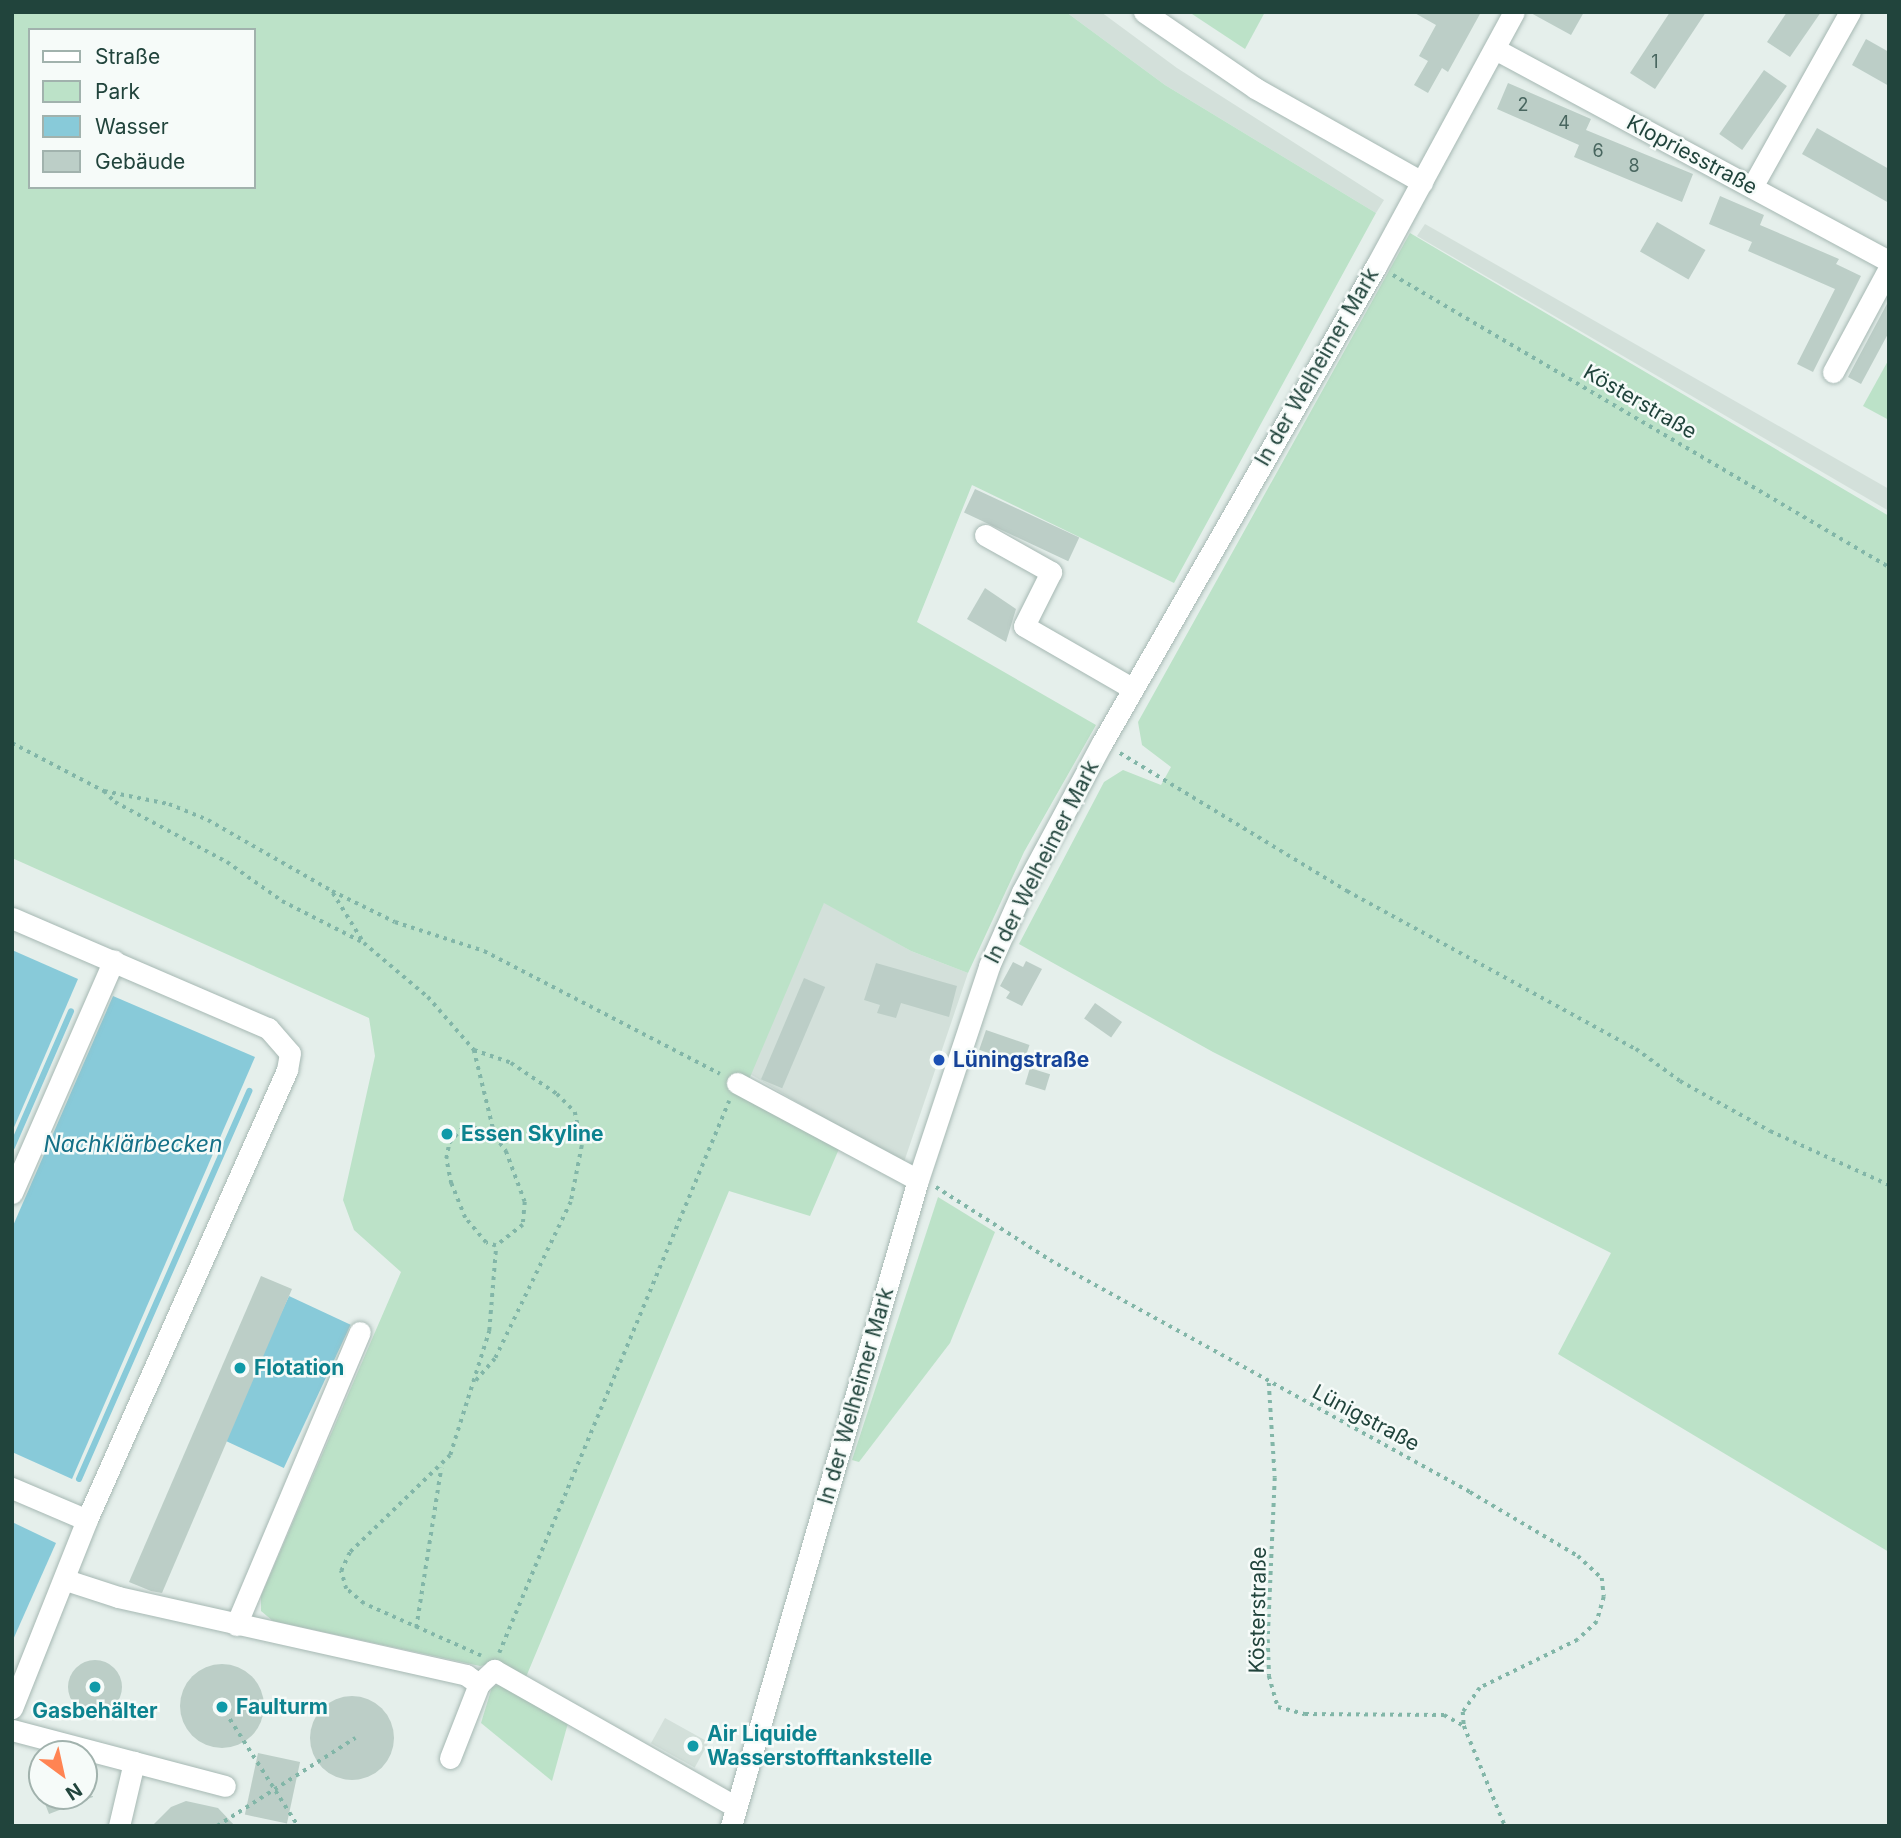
<!DOCTYPE html>
<html>
<head>
<meta charset="utf-8">
<style>
	body { margin:0 }
	#map { position:relative; width:1901px; height:1838px; overflow:hidden; background:#e5efeb; font-family:Inter,sans-serif }
	div>[style] { position:absolute }
	[style*='--x'] { left:calc(var(--x)*1px); top:calc(var(--y)*1px); width:calc(var(--w)*1px); rotate:calc(var(--a)*1deg) }
	.built>* { inset:0; background:#d3e0da; transform-origin:0 0 }
	.green>* { inset:0; background:#bce2c8 }
	.water>* { inset:0; background:#88cad9; transform-origin:0 0 }
	.stream>* { height:6px; margin:-3px; padding:0 3px; transform-origin:3px; border-radius:3px; background:#88cad9 }
	.building>* { inset:0; background:#bccec7; transform-origin:0 0 }
	.round { border-radius:50% }
	.path>* { height:3.5px; margin-top:-1.75px; transform-origin:0; background:repeating-linear-gradient(90deg,#82b6a8 0 3.5px,transparent 0 8.5px) }
	.roads { filter:drop-shadow(0 0 2px #a6b8b3) drop-shadow(0 0 2px #a6b8b3) }
	.minor>* { height:21px; margin:-10.5px; padding:0 10.5px; transform-origin:10.5px; border-radius:10.5px; background:#fff }
	.dots>* { width:19px; height:19px; translate:-50% -50%; box-sizing:border-box; border:4px solid #f6fbf9; border-radius:50% }
	span { translate:-50% -50%; white-space:nowrap; text-align:center; line-height:1.15; -webkit-text-stroke:5px #f6fbf9; paint-order:stroke }
	.number-label { font-size:18px; color:#48665f }
	.number-label span { -webkit-text-stroke-width:0 }
	.street-label { font-size:21px; color:#21443c }
	.transit-label { font-size:21px; color:#164399; font-weight:700 }
	.left { translate:0 -50%; text-align:left }
	.culture-label { font-size:21px; color:#0d838f; font-weight:700 }
	.water-label { font-size:23px; color:#147087; font-style:italic }
	.frame { position:absolute; inset:0; border:14px solid #21443c; pointer-events:none }
	.legend { position:absolute; left:28px; top:28px; width:228px; height:161px; box-sizing:border-box; background:#f6fbf9; border:2px solid #a1b2ad; margin:0; padding:9px 12px; list-style:none; font-size:21px; color:#21443c }
	.legend li { display:flex; align-items:center; gap:14px; height:35px }
	.legend b { width:35px; border:2px solid #a1b2ad }
	.north { position:absolute; left:28px; top:1740px; width:70px; height:70px; box-sizing:border-box; background:#f6fbf9; border:2px solid #a1b2ad; border-radius:50%; rotate:147deg; font-size:19px; font-weight:700; line-height:28px; text-align:center; color:#21443c }
	.north::after { content:''; display:block; margin:auto; width:24px; height:32px; background:#ff8453; clip-path:polygon(50% 0,100% 100%,50% 72%,0 100%) }
</style>
</head>
<body>
<div id="map">
	<div class="built">
		<i style="clip-path:polygon(1066px 12px,1101px 12px,1177px 68px,1384px 200px,1376px 213px,1165px 85px)"></i>
		<i style="clip-path:polygon(1425px 224px,1889px 489px,1889px 511px,1417px 236px)"></i>
		<i style="clip-path:polygon(824px 902px,911px 951px,968px 973px,903px 1165px,750px 1074px)"></i>
		<i style="left:665px;top:1718px;width:50px;height:29px;rotate:29deg"></i>
	</div>
	<div class="green">
		<i style="clip-path:polygon(evenodd,12px 12px,1066px 12px,1165px 85px,1376px 213px,1174px 583px,972px 485px,917px 622px,1096px 725px,1024px 852px,968px 973px,911px 951px,824px 903px,745px 1089px,842px 1142px,810px 1216px,729px 1191px,526px 1677px,493px 1663px,480px 1666px,273px 1621px,261px 1611px,261px 1596px,401px 1272px,354px 1230px,343px 1200px,375px 1056px,369px 1018px,12px 858px,12px 12px,30px 30px,254px 30px,254px 187px,30px 187px,30px 30px)"></i>
		<i style="clip-path:polygon(1189px 12px,1265px 12px,1245px 49px)"></i>
		<i style="clip-path:polygon(1410px 233px,1889px 516px,1889px 1552px,1558px 1354px,1611px 1253px,1213px 1052px,1019px 944px,1104px 782px,1123px 770px,1161px 785px,1171px 767px,1142px 745px,1138px 722px)"></i>
		<i style="clip-path:polygon(1889px 359px,1889px 420px,1863px 406px)"></i>
		<i style="clip-path:polygon(938px 1197px,995px 1232px,950px 1343px,859px 1462px,852px 1460px)"></i>
		<i style="clip-path:polygon(502px 1684px,568px 1723px,552px 1781px,481px 1723px,492px 1687px)"></i>
	</div>
	<div class="water">
		<i style="clip-path:polygon(12px 950px,78px 979px,12px 1132px)"></i>
		<i style="clip-path:polygon(113px 996px,255px 1057px,72px 1479px,12px 1452px,12px 1228px)"></i>
		<i style="left:289px;top:1296px;width:68px;height:158px;rotate:25deg"></i>
		<i style="clip-path:polygon(12px 1522px,56px 1543px,12px 1642px)"></i>
	</div>
	<div class="stream">
		<i style="--x:12;--y:1147;--w:148;--a:-66.5"></i>
		<i style="--x:79;--y:1479;--w:424;--a:-66.3"></i>
	</div>
	<div class="building">
		<i style="clip-path:polygon(1413px 12px,1481px 12px,1448px 72px,1442px 68px,1428px 93px,1414px 85px,1428px 61px,1419px 56px,1436px 25px)"></i>
		<i style="clip-path:polygon(1529px 12px,1584px 12px,1571px 35px)"></i>
		<i style="clip-path:polygon(1670px 12px,1706px 12px,1655px 89px,1630px 73px)"></i>
		<i style="clip-path:polygon(1787px 12px,1821px 12px,1790px 57px,1767px 42px)"></i>
		<i style="clip-path:polygon(1866px 39px,1889px 52px,1889px 86px,1852px 65px)"></i>
		<i style="left:1764px;top:70px;width:28px;height:78px;rotate:35deg"></i>
		<i style="clip-path:polygon(1508px 83px,1591px 119px,1586px 130px,1693px 174px,1682px 202px,1574px 157px,1579px 145px,1497px 109px)"></i>
		<i style="clip-path:polygon(1817px 128px,1889px 169px,1889px 203px,1802px 154px)"></i>
		<i style="clip-path:polygon(1720px 196px,1764px 215px,1760px 225px,1839px 259px,1836px 264px,1861px 276px,1813px 372px,1797px 364px,1835px 289px,1748px 251px,1752px 242px,1709px 224px)"></i>
		<i style="left:1657px;top:222px;width:56px;height:34px;rotate:30deg"></i>
		<i style="clip-path:polygon(1889px 300px,1889px 332px,1861px 384px,1848px 377px)"></i>
		<i style="left:975px;top:489px;width:115px;height:26px;rotate:25deg"></i>
		<i style="clip-path:polygon(985px 588px,1016px 609px,1006px 642px,967px 619px)"></i>
		<i style="clip-path:polygon(1026px 961px,1042px 969px,1022px 1006px,1006px 998px,1010px 992px,1000px 986px,1013px 962px,1023px 967px)"></i>
		<i style="clip-path:polygon(876px 963px,957px 986px,949px 1017px,901px 1003px,896px 1018px,877px 1013px,880px 1005px,864px 1000px)"></i>
		<i style="left:804px;top:978px;width:23px;height:110px;rotate:23deg"></i>
		<i style="left:1095px;top:1003px;width:33px;height:19px;rotate:35deg"></i>
		<i style="left:986px;top:1030px;width:46px;height:21px;rotate:19deg"></i>
		<i style="left:1030px;top:1068px;width:21px;height:17px;rotate:17deg"></i>
		<i style="clip-path:polygon(261px 1276px,292px 1289px,162px 1593px,151px 1591px,129px 1582px)"></i>
		<i class="round" style="left:68px;top:1660px;width:54px;height:54px"></i>
		<i class="round" style="left:180px;top:1664px;width:84px;height:84px"></i>
		<i class="round" style="left:310px;top:1696px;width:84px;height:84px"></i>
		<i style="left:258px;top:1753px;width:43px;height:63px;rotate:12deg"></i>
		<i style="clip-path:polygon(42px 1796px,93px 1796px,93px 1797px,49px 1814px)"></i>
		<i style="clip-path:polygon(186px 1801px,218px 1808px,235px 1826px,152px 1826px,171px 1807px)"></i>
	</div>
	<div class="path">
		<i style="--x:1393;--y:275;--w:576;--a:30.49"></i>
		<i style="--x:12;--y:743;--w:104;--a:27.6"></i>
		<i style="--x:104;--y:791;--w:66;--a:11.3"></i>
		<i style="--x:169;--y:804;--w:42;--a:22.3"></i>
		<i style="--x:208;--y:820;--w:143;--a:29.8"></i>
		<i style="--x:332;--y:891;--w:70;--a:26.2"></i>
		<i style="--x:395;--y:922;--w:94;--a:18"></i>
		<i style="--x:484;--y:951;--w:266;--a:27.5"></i>
		<i style="--x:1120;--y:753;--w:266;--a:31.3"></i>
		<i style="--x:1347;--y:891;--w:329;--a:28.7"></i>
		<i style="--x:1636;--y:1049;--w:54;--a:36"></i>
		<i style="--x:1680;--y:1081;--w:103;--a:29.1"></i>
		<i style="--x:1770;--y:1131;--w:131;--a:24.4"></i>
		<i style="--x:104;--y:791;--w:16;--a:45"></i>
		<i style="--x:115;--y:802;--w:127;--a:28.2"></i>
		<i style="--x:227;--y:862;--w:67;--a:35.3"></i>
		<i style="--x:282;--y:901;--w:92;--a:27.1"></i>
		<i style="--x:364;--y:943;--w:84;--a:40.2"></i>
		<i style="--x:428;--y:997;--w:70;--a:49"></i>
		<i style="--x:474;--y:1050;--w:39;--a:19"></i>
		<i style="--x:511;--y:1063;--w:55;--a:34"></i>
		<i style="--x:557;--y:1094;--w:25;--a:45"></i>
		<i style="--x:575;--y:1112;--w:35;--a:78"></i>
		<i style="--x:582;--y:1146;--w:57;--a:101.1"></i>
		<i style="--x:571;--y:1202;--w:174;--a:115.8"></i>
		<i style="--x:495;--y:1359;--w:32;--a:131"></i>
		<i style="--x:333;--y:893;--w:59;--a:58.2"></i>
		<i style="--x:474;--y:1050;--w:89;--a:76.3"></i>
		<i style="--x:473;--y:1127;--w:24;--a:22"></i>
		<i style="--x:495;--y:1136;--w:19;--a:54"></i>
		<i style="--x:506;--y:1151;--w:54;--a:69.6"></i>
		<i style="--x:525;--y:1202;--w:23;--a:95"></i>
		<i style="--x:523;--y:1225;--w:34;--a:142"></i>
		<i style="--x:496;--y:1246;--w:10;--a:-163"></i>
		<i style="--x:486;--y:1243;--w:33;--a:-130"></i>
		<i style="--x:465;--y:1218;--w:37;--a:-112"></i>
		<i style="--x:451;--y:1184;--w:25;--a:-101"></i>
		<i style="--x:446;--y:1159;--w:16;--a:-79"></i>
		<i style="--x:449;--y:1143;--w:18;--a:-49"></i>
		<i style="--x:461;--y:1129;--w:12;--a:-9"></i>
		<i style="--x:936;--y:1187;--w:135;--a:32.6"></i>
		<i style="--x:1050;--y:1260;--w:480;--a:28.9"></i>
		<i style="--x:1470;--y:1492;--w:126;--a:30.7"></i>
		<i style="--x:1578;--y:1556;--w:33;--a:43"></i>
		<i style="--x:1602;--y:1578;--w:19;--a:84"></i>
		<i style="--x:1604;--y:1597;--w:26;--a:106"></i>
		<i style="--x:1597;--y:1622;--w:26;--a:137"></i>
		<i style="--x:1578;--y:1640;--w:109;--a:153.9"></i>
		<i style="--x:1480;--y:1688;--w:29;--a:125"></i>
		<i style="--x:1463;--y:1712;--w:14;--a:86"></i>
		<i style="--x:1269;--y:1383;--w:95;--a:86.4"></i>
		<i style="--x:1275;--y:1478;--w:162;--a:92.5"></i>
		<i style="--x:1268;--y:1640;--w:36;--a:88"></i>
		<i style="--x:1269;--y:1676;--w:32;--a:74"></i>
		<i style="--x:1278;--y:1707;--w:28;--a:15"></i>
		<i style="--x:1305;--y:1714;--w:139;--a:0.4"></i>
		<i style="--x:1444;--y:1715;--w:23;--a:29"></i>
		<i style="--x:1464;--y:1726;--w:108;--a:67.7"></i>
		<i style="--x:416;--y:1628;--w:162;--a:-81.1"></i>
		<i style="--x:499;--y:1653;--w:598;--a:-67.38"></i>
		<i style="--x:481;--y:1656;--w:128;--a:-156"></i>
		<i style="--x:364;--y:1604;--w:23;--a:-140"></i>
		<i style="--x:346;--y:1589;--w:19;--a:-106"></i>
		<i style="--x:341;--y:1571;--w:21;--a:-65"></i>
		<i style="--x:350;--y:1552;--w:139;--a:-44.1"></i>
		<i style="--x:450;--y:1455;--w:130;--a:-72.5"></i>
		<i style="--x:489;--y:1331;--w:85;--a:-85.3"></i>
		<i style="--x:221;--y:1705;--w:143;--a:57.5"></i>
		<i style="--x:217;--y:1826;--w:164;--a:-32.5"></i>
	</div>
	<div class="roads">
		<div class="minor">
			<i style="--x:1144;--y:12;--w:135;--a:34.4"></i>
			<i style="--x:1255;--y:88;--w:192;--a:29.4"></i>
			<i style="--x:1495;--y:49;--w:447;--a:28.3"></i>
			<i style="--x:1752;--y:187;--w:201;--a:-60.8"></i>
			<i style="--x:1833;--y:372;--w:118;--a:-61.7"></i>
			<i style="--x:985;--y:535;--w:76;--a:29.3"></i>
			<i style="--x:1051;--y:572;--w:60;--a:116.6"></i>
			<i style="--x:1024;--y:626;--w:125;--a:29.9"></i>
			<i style="--x:12;--y:918;--w:279;--a:23.3"></i>
			<i style="--x:268;--y:1028;--w:33;--a:49"></i>
			<i style="--x:290;--y:1053;--w:17;--a:100"></i>
			<i style="--x:287;--y:1070;--w:492;--a:114"></i>
			<i style="--x:87;--y:1520;--w:82;--a:-156.9"></i>
			<i style="--x:737;--y:1083;--w:205;--a:28.2"></i>
			<i style="--x:12;--y:1193;--w:254;--a:-66.4"></i>
			<i style="--x:66;--y:1580;--w:55;--a:18.1"></i>
			<i style="--x:118;--y:1597;--w:357;--a:12.6"></i>
			<i style="--x:466;--y:1675;--w:16;--a:35"></i>
			<i style="--x:236;--y:1625;--w:318;--a:-67.1"></i>
			<i style="--x:12;--y:1708;--w:202;--a:-68.3"></i>
			<i style="--x:12;--y:1730;--w:220;--a:14.7"></i>
			<i style="--x:450;--y:1758;--w:79;--a:-68.6"></i>
			<i style="--x:479;--y:1684;--w:21;--a:-43"></i>
			<i style="--x:494;--y:1670;--w:278;--a:29.5"></i>
			<i style="--x:119;--y:1826;--w:66;--a:-76.8"></i>
			<i style="--x:731;--y:1826;--w:673;--a:-73.86"></i>
			<i style="--x:918;--y:1180;--w:225;--a:-71.6"></i>
			<i style="--x:989;--y:966;--w:81;--a:-66"></i>
			<i style="--x:1022;--y:892;--w:169;--a:-61.8"></i>
			<i style="--x:1102;--y:743;--w:550;--a:-60.13"></i>
			<i style="--x:1376;--y:266;--w:289;--a:-61.5"></i>
		</div>
	</div>
	<div class="dots">
		<i style="left:939px;top:1060px;background:#1a4fb4"></i>
		<i style="left:447px;top:1134px;background:#0f9aa8"></i>
		<i style="left:240px;top:1368px;background:#0f9aa8"></i>
		<i style="left:95px;top:1687px;background:#0f9aa8"></i>
		<i style="left:222px;top:1707px;background:#0f9aa8"></i>
		<i style="left:693px;top:1746px;background:#0f9aa8"></i>
	</div>
	<div class="number-label">
		<span style="left:1655px;top:62px">1</span>
		<span style="left:1523px;top:105px">2</span>
		<span style="left:1564px;top:123px">4</span>
		<span style="left:1598px;top:151px">6</span>
		<span style="left:1634px;top:166px">8</span>
	</div>
	<div class="street-label">
		<span style="left:1692px;top:155px;rotate:28deg">Klopriesstraße</span>
		<span style="left:1317px;top:367px;rotate:-60deg">In der Welheimer Mark</span>
		<span style="left:1640px;top:402px;rotate:30deg">Kösterstraße</span>
		<span style="left:1042px;top:862px;rotate:-63deg">In der Welheimer Mark</span>
		<span style="left:856px;top:1396px;rotate:-74deg">In der Welheimer Mark</span>
		<span style="left:1366px;top:1418px;rotate:28deg">Lünigstraße</span>
		<span style="left:1258px;top:1610px;rotate:-89deg">Kösterstraße</span>
	</div>
	<div class="transit-label">
		<span class="left" style="left:953px;top:1060px">Lüningstraße</span>
	</div>
	<div class="culture-label">
		<span class="left" style="left:461px;top:1134px">Essen Skyline</span>
		<span class="left" style="left:254px;top:1368px">Flotation</span>
		<span class="left" style="left:236px;top:1707px">Faulturm</span>
		<span style="left:95px;top:1711px">Gasbehälter</span>
		<span class="left" style="left:707px;top:1746px">Air Liquide<br>Wasserstofftankstelle</span>
	</div>
	<div class="water-label">
		<span style="left:133px;top:1144px">Nachklärbecken</span>
	</div>
	<div class="frame"></div>
	<ul class="legend">
	<li><b style="height:9px;background:#fff"></b>Straße</li>
	<li><b style="height:19px;background:#bce2c8"></b>Park</li>
	<li><b style="height:19px;background:#88cad9"></b>Wasser</li>
	<li><b style="height:19px;background:#bccec7"></b>Gebäude</li>
	</ul>
	<div class="north">N</div>
</div>
</body>
</html>
